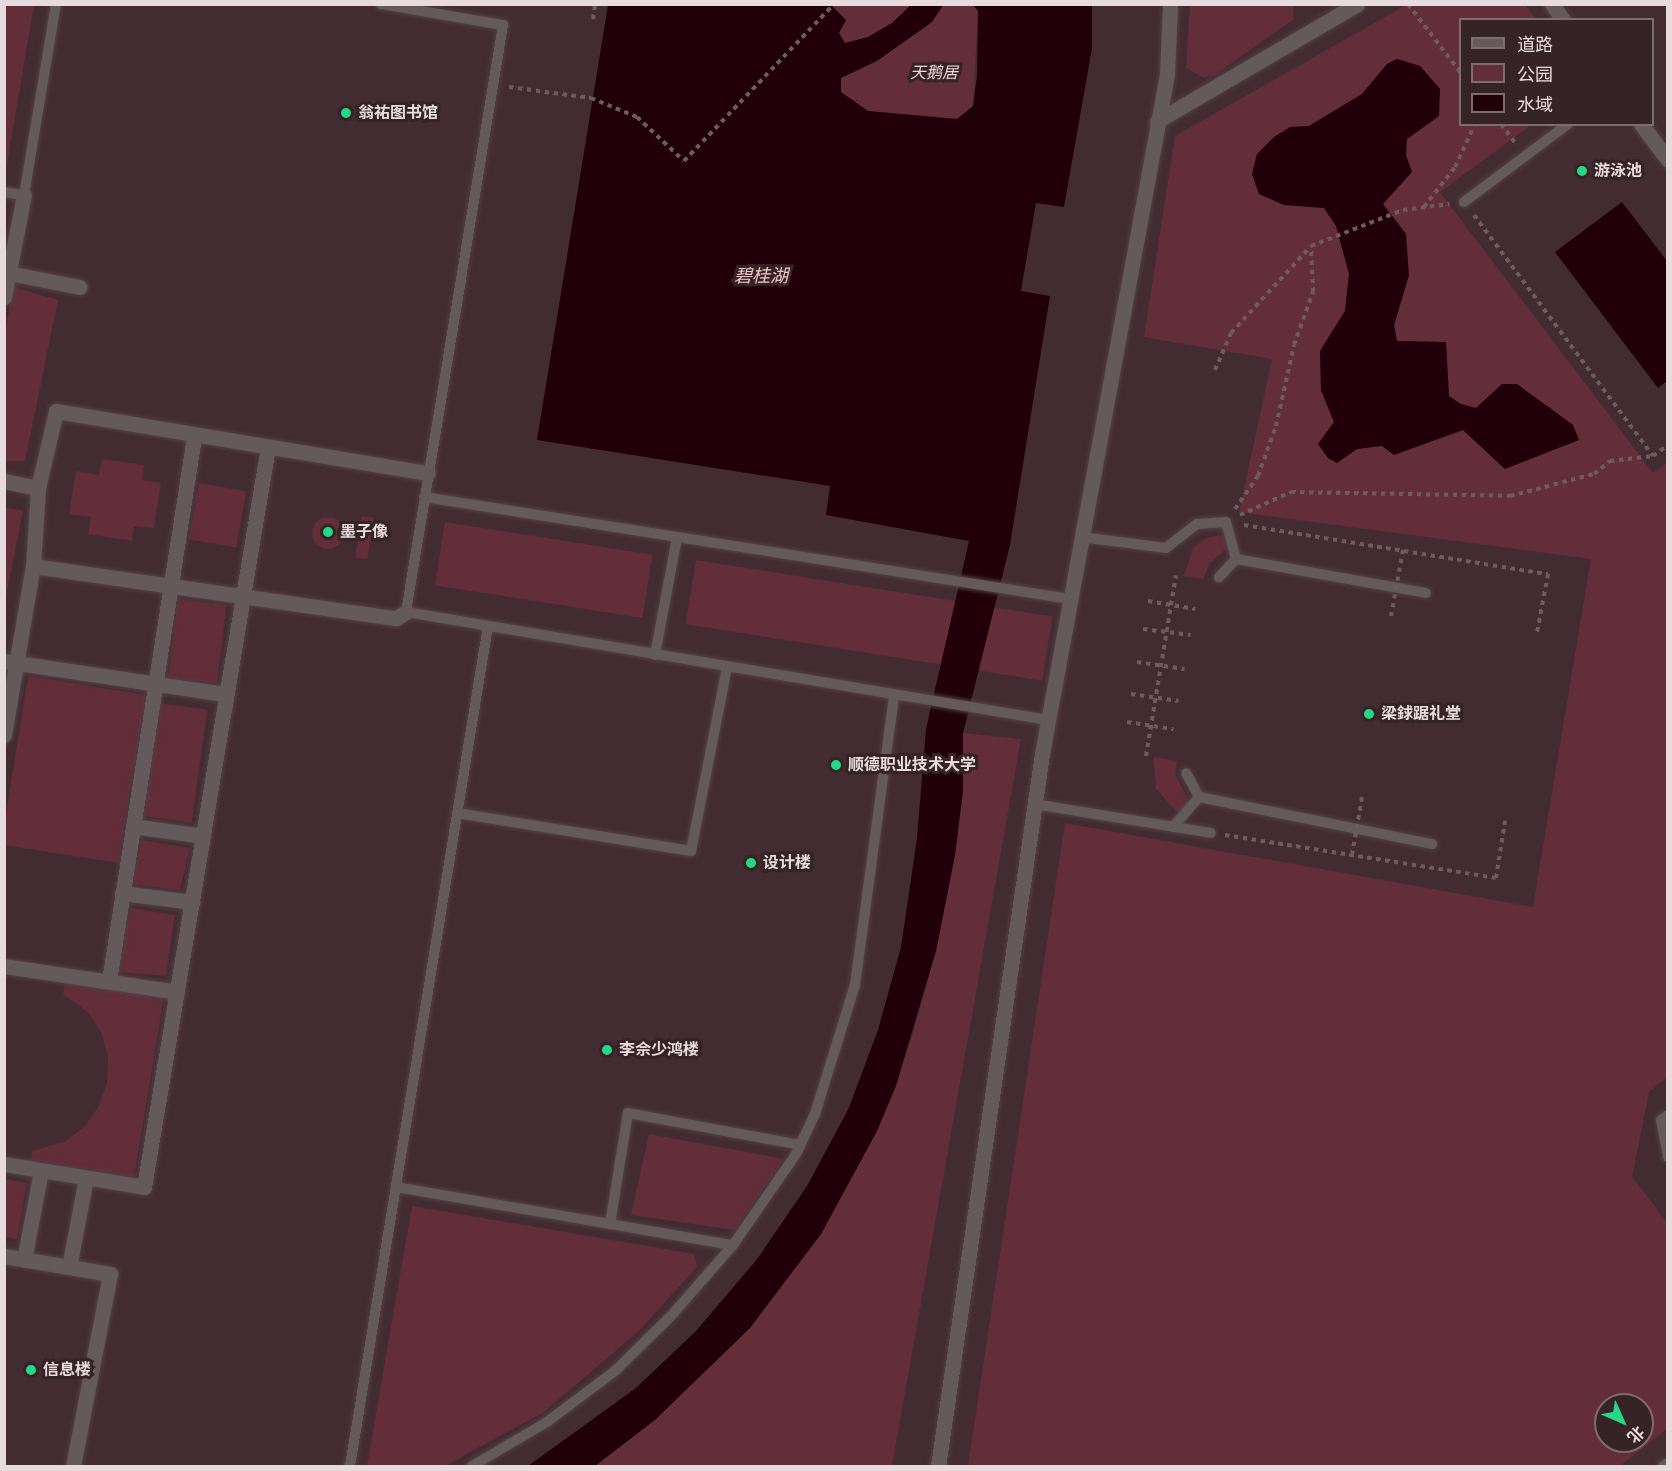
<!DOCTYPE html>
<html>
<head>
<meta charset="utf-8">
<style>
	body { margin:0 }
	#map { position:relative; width:1672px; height:1471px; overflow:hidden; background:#352326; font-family:"Times New Roman","Noto Sans SC",serif }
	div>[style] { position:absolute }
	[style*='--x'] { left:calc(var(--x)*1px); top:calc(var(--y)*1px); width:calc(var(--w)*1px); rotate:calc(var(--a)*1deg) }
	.built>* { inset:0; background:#432c31 }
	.green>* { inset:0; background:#632d3a; transform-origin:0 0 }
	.round { border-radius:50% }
	.water>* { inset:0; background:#220009 }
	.path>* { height:4px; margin-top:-2px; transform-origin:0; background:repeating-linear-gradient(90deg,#6c5c5f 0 4.5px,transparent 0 9px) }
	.roads { filter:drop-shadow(0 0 2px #514043) drop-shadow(0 0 2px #514043) }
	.service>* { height:10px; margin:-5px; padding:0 5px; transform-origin:5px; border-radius:5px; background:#645a5c }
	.pedestrian>* { height:15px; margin:-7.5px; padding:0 7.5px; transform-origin:7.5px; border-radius:7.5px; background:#645a5c }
	.minor>* { height:15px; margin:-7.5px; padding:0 7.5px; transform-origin:7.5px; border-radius:7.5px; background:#645a5c }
	.path-bridge>* { height:4px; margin-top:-2px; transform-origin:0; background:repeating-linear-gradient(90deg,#6c5c5f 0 4.5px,transparent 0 9px) }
	.dots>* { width:16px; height:16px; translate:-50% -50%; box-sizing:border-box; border:3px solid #352326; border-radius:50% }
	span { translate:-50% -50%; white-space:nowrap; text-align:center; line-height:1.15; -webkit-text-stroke:6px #352326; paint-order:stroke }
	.park-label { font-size:16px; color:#efd6da; font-style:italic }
	.poi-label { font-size:16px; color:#e7dbdd; font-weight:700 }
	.left { translate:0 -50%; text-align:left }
	.water-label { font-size:18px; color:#f3c3cb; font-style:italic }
	.frame { position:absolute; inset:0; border:6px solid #e7dbdd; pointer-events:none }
	.legend { position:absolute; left:1459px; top:18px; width:195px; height:108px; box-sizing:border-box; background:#352326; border:2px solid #7c6d6f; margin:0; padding:8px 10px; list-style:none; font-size:18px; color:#e7dbdd }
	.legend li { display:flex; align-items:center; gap:12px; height:30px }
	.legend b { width:30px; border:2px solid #7c6d6f }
	.north { position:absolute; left:1594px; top:1393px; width:60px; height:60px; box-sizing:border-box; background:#352326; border:2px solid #7c6d6f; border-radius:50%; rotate:135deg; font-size:16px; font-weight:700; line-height:24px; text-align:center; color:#e7dbdd }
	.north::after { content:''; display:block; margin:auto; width:21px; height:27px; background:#23d886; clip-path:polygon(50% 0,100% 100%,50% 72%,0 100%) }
</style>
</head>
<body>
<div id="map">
	<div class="built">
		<i style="clip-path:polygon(evenodd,5px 5px,1667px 5px,1667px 1466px,5px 1466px,5px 5px,1460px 20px,1652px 20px,1652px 124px,1460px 124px,1460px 20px,5px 5px,1606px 1405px,1642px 1405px,1642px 1441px,1606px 1441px,1606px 1405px)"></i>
	</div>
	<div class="green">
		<i style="clip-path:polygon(4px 5px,34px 5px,6px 169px,4px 169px)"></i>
		<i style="clip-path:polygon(831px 5px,911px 5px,892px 23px,868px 37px,845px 43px,839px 33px,846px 20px)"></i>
		<i style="clip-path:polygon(943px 5px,973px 5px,978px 11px,973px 106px,958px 119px,868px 111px,841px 93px,841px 78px,932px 22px)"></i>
		<i style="clip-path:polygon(1190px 5px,1293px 5px,1294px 19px,1215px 75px,1204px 78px,1186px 68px)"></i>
		<i style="clip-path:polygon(evenodd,1406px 5px,1525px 5px,1536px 19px,1460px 20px,1460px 124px,1531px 125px,1440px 192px,1653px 473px,1667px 463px,1668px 1077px,1649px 1092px,1632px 1177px,1667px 1222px,1667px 1429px,1620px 1466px,968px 1466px,1065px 823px,1533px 907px,1591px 559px,1239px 512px,1272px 359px,1144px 337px,1175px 136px,1406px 5px,1397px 59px,1420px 66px,1440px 89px,1439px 116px,1407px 139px,1406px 155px,1392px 192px,1382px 204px,1399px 224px,1409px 275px,1394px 325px,1397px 341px,1446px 342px,1449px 397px,1461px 404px,1476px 408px,1502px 385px,1552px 408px,1505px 469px,1463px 430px,1429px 439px,1357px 449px,1337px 462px,1319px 444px,1334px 422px,1321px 390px,1320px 351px,1345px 311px,1349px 274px,1336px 226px,1324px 208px,1284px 205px,1290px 127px,1309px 126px,1362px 94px,1387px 64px,1397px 59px,1406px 5px,1606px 1405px,1642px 1405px,1642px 1441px,1606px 1441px,1606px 1405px)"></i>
		<i style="clip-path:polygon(13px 287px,58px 300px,25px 461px,5px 461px,5px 333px)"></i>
		<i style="clip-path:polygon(102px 459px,144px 465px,142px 480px,161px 483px,154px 528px,134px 526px,132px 541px,88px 534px,91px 517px,69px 514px,76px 471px,99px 475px)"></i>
		<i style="left:199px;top:483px;width:48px;height:57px;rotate:10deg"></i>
		<i style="clip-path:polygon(5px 508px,23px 510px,5px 602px,4px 508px)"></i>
		<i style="left:362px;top:516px;width:12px;height:42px;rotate:9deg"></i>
		<i class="round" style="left:312px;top:517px;width:32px;height:32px"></i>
		<i style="left:445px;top:522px;width:210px;height:64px;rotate:9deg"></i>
		<i style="clip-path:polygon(1220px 535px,1232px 544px,1210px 563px,1203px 579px,1184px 576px,1193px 548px,1206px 538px)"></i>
		<i style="left:696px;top:560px;width:361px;height:65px;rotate:9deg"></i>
		<i style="left:178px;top:599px;width:49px;height:79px;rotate:7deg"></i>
		<i style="clip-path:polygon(28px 676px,146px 695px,118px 863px,5px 845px,5px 821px)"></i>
		<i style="left:159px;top:703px;width:49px;height:114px;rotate:8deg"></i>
		<i style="clip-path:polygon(963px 733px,1021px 739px,892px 1466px,595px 1466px,656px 1419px,821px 1234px,877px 1131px,910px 1043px,936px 951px,955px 855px,963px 791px)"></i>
		<i style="clip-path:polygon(1153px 757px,1177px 761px,1175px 774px,1188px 799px,1184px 811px,1176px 811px,1156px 789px)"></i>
		<i style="clip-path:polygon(142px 840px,190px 848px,180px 890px,132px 884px)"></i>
		<i style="clip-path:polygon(131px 908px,175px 915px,166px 976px,117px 972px)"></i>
		<i style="clip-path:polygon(65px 981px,164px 997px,134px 1178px,31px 1163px,32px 1151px,66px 1141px,85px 1126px,99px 1106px,107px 1083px,108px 1058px,102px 1034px,89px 1013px,63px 994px)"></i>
		<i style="clip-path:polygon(649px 1134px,784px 1159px,735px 1230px,631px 1215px)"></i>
		<i style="clip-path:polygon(5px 1179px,27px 1183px,17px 1239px,5px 1237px)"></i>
		<i style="clip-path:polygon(412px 1206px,694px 1254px,697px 1267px,639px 1331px,544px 1412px,445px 1466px,367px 1466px)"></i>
	</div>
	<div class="water">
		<i style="clip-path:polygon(608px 5px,831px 5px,846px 20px,839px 33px,845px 43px,868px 37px,892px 23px,911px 5px,943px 5px,932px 22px,877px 61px,841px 78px,841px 92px,868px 111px,957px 119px,973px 106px,977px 76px,978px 11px,973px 5px,1092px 5px,1092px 48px,1064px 207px,1036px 203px,1021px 291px,1050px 296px,1010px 545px,963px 733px,963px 791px,955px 855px,936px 951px,896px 1086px,877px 1131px,821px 1234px,750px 1328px,656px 1419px,595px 1466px,528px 1466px,636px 1388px,696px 1331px,758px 1258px,807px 1186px,848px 1110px,878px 1030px,901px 947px,917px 838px,926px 729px,969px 541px,826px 515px,830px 486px,537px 440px)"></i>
		<i style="clip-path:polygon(1397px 59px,1420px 66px,1440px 89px,1439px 116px,1407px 139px,1406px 155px,1412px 172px,1383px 204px,1406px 234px,1409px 275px,1394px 325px,1397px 341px,1446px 342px,1449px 396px,1461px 404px,1476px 408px,1502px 384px,1517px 384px,1573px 425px,1579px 440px,1505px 469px,1463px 430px,1394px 455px,1382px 446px,1357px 449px,1337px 463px,1328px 458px,1318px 444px,1334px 422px,1321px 390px,1320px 351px,1345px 311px,1349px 274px,1336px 226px,1324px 208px,1284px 205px,1259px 194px,1252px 174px,1257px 154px,1274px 137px,1290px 127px,1309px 126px,1362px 94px,1387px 64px)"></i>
		<i style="clip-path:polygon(1622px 202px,1667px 261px,1667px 381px,1658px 388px,1555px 252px)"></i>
	</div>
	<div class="path">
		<i style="--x:1408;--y:4;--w:86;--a:52.6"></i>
		<i style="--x:593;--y:19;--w:15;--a:-82"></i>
		<i style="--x:509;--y:87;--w:83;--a:7.6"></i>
		<i style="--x:591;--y:98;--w:50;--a:22.4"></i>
		<i style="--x:637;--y:117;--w:64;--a:43.1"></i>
		<i style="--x:684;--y:161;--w:217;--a:-46.3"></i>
		<i style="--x:1501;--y:124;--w:25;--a:53"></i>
		<i style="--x:1424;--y:207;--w:51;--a:-52.2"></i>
		<i style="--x:1455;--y:167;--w:47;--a:-65.1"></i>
		<i style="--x:1474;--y:215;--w:300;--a:53.4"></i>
		<i style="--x:1653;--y:456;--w:19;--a:-36"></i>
		<i style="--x:1215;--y:370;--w:40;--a:-66.6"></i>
		<i style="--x:1231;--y:333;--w:118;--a:-47.4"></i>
		<i style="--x:1311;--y:246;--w:99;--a:-21.4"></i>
		<i style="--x:1403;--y:210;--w:47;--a:-7.3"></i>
		<i style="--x:1235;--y:509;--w:40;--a:-55.1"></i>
		<i style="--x:1258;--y:476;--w:53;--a:-70.2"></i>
		<i style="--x:1276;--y:426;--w:83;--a:-77.5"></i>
		<i style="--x:1294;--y:345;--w:56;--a:-70.3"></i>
		<i style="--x:1313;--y:292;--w:45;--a:-92.5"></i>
		<i style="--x:1240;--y:515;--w:56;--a:-24.3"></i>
		<i style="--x:1291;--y:492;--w:219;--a:1"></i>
		<i style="--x:1510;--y:496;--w:87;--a:-14.7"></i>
		<i style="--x:1594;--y:474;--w:21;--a:-39"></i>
		<i style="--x:1610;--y:461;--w:43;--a:-6.6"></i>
		<i style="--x:1244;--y:525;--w:308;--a:9.2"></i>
		<i style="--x:1548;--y:574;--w:60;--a:100.6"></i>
		<i style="--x:1148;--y:601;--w:48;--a:9.7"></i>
		<i style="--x:1143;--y:629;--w:48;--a:7.1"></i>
		<i style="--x:1137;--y:662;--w:48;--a:8.5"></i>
		<i style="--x:1131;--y:694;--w:48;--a:8.5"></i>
		<i style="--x:1127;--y:722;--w:47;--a:8.7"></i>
		<i style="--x:1146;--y:756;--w:183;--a:-80.6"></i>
		<i style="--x:1225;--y:835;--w:274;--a:9"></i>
		<i style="--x:1496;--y:878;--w:58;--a:-81"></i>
	</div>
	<div class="roads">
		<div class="service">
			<i style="--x:381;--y:4;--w:124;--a:9.8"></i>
			<i style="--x:503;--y:25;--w:595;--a:99.38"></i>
			<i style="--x:406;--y:612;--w:651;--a:9.55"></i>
			<i style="--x:4;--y:192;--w:20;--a:9"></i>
			<i style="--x:24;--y:195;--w:194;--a:-80.5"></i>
			<i style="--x:1464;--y:202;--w:130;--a:-36.9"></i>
			<i style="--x:424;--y:497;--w:654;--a:8.97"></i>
			<i style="--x:1081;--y:537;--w:86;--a:7.4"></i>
			<i style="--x:1166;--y:548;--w:39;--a:-38"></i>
			<i style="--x:1197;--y:524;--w:29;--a:-4"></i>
			<i style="--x:1226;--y:522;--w:38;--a:75"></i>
			<i style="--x:1236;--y:559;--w:25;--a:133"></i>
			<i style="--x:1236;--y:559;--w:193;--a:10.1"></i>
			<i style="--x:655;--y:655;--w:120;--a:-79.4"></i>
			<i style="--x:1199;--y:797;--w:238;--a:11.4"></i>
			<i style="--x:1034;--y:804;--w:179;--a:9.3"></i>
			<i style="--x:457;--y:813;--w:237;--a:9.2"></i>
			<i style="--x:691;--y:851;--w:187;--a:-78.9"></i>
			<i style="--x:1173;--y:827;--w:40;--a:-49"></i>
			<i style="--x:1199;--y:797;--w:27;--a:-118"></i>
			<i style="--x:1668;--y:1115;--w:9;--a:144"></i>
			<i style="--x:1661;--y:1120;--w:38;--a:79"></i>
			<i style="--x:396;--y:1187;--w:342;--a:9.8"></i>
			<i style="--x:610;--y:1224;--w:112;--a:-80.8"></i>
			<i style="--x:628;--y:1113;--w:175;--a:10.5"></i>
			<i style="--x:350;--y:1466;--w:851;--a:-80.67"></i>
			<i style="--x:472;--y:1466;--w:87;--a:-30.4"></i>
			<i style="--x:547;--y:1422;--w:85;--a:-36.9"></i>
			<i style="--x:615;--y:1371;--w:78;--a:-44.5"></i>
			<i style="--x:671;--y:1316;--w:94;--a:-48.9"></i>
			<i style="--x:733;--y:1245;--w:111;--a:-55.3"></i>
			<i style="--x:796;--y:1154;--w:44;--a:-64.6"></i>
			<i style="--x:815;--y:1114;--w:135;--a:-72.8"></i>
			<i style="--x:855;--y:985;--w:293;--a:-82.3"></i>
			<i style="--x:1663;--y:1466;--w:6;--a:-31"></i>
		</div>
		<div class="pedestrian">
			<i style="--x:9;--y:273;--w:72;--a:11.2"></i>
			<i style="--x:4;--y:297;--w:104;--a:-78.9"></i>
			<i style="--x:4;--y:481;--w:35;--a:12"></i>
			<i style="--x:33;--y:566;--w:367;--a:8.2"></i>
			<i style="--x:396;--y:618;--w:12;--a:-31"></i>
			<i style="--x:4;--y:661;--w:224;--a:8.5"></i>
			<i style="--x:4;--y:735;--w:171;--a:-80.3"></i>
			<i style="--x:33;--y:566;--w:78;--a:-86.3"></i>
			<i style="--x:38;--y:488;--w:79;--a:-76.8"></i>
			<i style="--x:56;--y:411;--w:377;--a:9.5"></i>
			<i style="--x:133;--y:826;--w:71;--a:8.1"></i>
			<i style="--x:122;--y:893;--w:71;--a:7.3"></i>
			<i style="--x:4;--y:966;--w:175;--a:8.5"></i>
			<i style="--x:109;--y:981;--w:551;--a:-81.12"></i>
			<i style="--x:4;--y:1164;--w:142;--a:9.3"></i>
			<i style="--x:144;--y:1187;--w:750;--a:-80.49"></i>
			<i style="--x:4;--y:1256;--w:108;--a:9.6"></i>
			<i style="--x:110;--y:1274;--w:196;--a:100.9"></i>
			<i style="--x:24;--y:1260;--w:91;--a:-79.2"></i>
			<i style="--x:69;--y:1267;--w:91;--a:-79.2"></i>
		</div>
		<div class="minor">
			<i style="--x:1552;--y:4;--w:19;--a:55"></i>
			<i style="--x:1157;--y:121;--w:232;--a:-30.3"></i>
			<i style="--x:1641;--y:124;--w:45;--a:53.1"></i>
			<i style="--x:938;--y:1466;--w:720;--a:-81.69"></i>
			<i style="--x:1042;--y:754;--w:691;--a:-79.58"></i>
			<i style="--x:1167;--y:74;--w:70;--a:-87.5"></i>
		</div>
	</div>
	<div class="path-bridge">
		<i style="--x:1391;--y:616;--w:67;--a:-79.7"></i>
		<i style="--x:1352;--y:855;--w:59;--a:-80.2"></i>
	</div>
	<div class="dots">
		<i style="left:346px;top:113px;background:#23d886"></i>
		<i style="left:1582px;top:171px;background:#23d886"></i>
		<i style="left:328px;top:532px;background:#23d886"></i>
		<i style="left:1369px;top:714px;background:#23d886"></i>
		<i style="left:836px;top:765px;background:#23d886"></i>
		<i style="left:751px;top:863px;background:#23d886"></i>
		<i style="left:607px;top:1050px;background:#23d886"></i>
		<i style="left:31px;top:1370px;background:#23d886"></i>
	</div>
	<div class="park-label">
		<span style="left:934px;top:73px">天鹅居</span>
	</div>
	<div class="poi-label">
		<span class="left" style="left:358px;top:113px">翁祐图书馆</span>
		<span class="left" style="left:1594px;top:171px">游泳池</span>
		<span class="left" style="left:340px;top:532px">墨子像</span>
		<span class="left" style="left:1381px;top:714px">梁銶踞礼堂</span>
		<span class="left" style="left:848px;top:765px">顺德职业技术大学</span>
		<span class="left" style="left:763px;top:863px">设计楼</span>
		<span class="left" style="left:619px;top:1050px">李佘少鸿楼</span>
		<span class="left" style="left:43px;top:1370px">信息楼</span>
	</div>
	<div class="water-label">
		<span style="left:761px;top:276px">碧桂湖</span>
	</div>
	<div class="frame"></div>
	<ul class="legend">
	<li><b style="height:8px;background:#645a5c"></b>道路</li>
	<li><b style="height:16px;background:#632d3a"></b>公园</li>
	<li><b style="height:16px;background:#220009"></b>水域</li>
	</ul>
	<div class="north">北</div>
</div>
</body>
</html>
